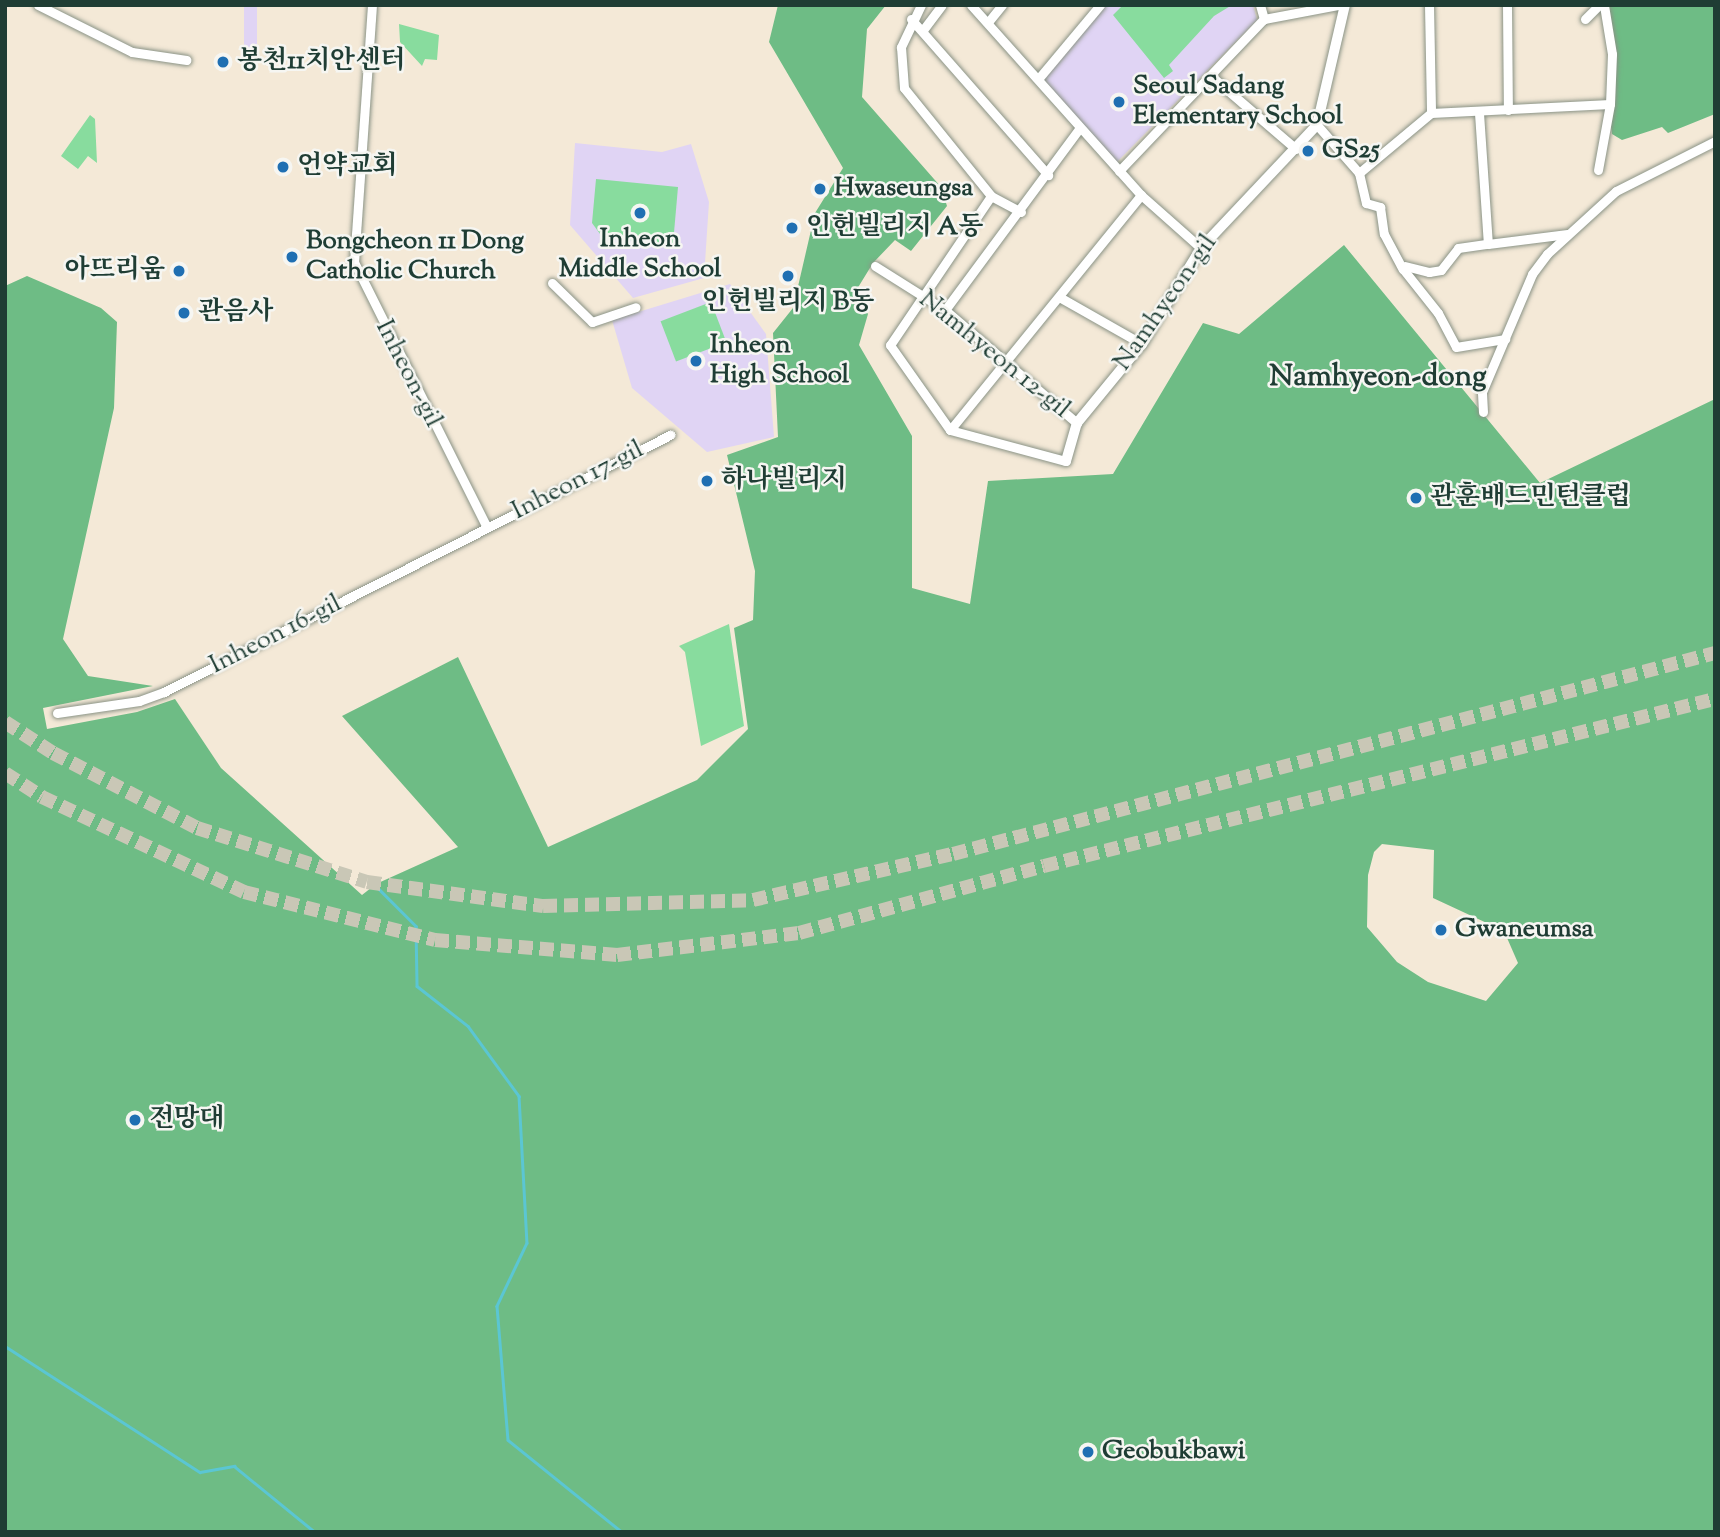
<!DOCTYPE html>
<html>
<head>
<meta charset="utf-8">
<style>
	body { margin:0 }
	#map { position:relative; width:1720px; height:1537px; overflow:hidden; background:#f4e9d7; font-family:"Sorts Mill Goudy","Noto Serif KR",serif }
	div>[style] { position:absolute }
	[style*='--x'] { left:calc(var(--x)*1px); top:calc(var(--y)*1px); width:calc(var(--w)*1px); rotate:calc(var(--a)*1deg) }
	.built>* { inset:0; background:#e0d4f4; transform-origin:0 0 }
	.green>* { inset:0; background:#88dc9e; transform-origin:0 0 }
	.forest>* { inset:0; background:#6ebc85 }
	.stream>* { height:2.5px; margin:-1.25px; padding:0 1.25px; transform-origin:1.25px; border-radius:1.25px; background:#5bc6d3 }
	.trunk-tunnel>* { height:14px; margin-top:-7px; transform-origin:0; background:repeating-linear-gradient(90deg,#c9c7b6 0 14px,transparent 0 21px) }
	.roads { filter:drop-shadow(0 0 2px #8a9386) drop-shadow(0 0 2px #8a9386) }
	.minor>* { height:9px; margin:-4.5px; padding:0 4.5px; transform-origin:4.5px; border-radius:4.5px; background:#fff }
	.tertiary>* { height:10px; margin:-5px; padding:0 5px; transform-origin:5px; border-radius:5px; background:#fff }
	.dots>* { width:19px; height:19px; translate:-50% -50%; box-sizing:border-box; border:4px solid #f6f6f2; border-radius:50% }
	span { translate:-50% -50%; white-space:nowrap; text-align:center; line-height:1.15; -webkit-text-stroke:5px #f6f6f2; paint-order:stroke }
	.poi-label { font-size:26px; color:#1f3d34; font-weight:700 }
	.left { translate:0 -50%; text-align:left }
	.right { translate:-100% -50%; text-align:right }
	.street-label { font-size:26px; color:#1f3d34 }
	.quarter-label { font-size:30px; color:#1f3d34; font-weight:700 }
	.frame { position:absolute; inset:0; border:7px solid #1f3d34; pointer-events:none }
</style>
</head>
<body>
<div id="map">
	<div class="built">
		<i style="left:244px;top:5px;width:13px;height:45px"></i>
		<i style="clip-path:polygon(1104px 5px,1253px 5px,1257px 20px,1116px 163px,1039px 78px)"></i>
		<i style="clip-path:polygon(575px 143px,662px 152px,691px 144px,709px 202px,704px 278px,633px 298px,570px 225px)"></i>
		<i style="clip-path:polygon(730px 284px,766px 334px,774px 437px,707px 452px,632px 388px,612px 320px)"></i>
	</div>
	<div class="green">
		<i style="clip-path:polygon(1123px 5px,1232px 5px,1214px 16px,1169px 65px,1173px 71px,1164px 78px,1113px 15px)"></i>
		<i style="clip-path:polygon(399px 24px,439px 35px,437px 60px,425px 59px,422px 66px,400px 42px)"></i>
		<i style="clip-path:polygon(90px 115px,95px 119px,97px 163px,88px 156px,78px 169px,61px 156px)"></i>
		<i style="clip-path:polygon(596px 179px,678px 187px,673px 244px,603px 238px,592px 223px)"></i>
		<i style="left:711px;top:302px;width:43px;height:54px;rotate:69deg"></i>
		<i style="clip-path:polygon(729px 624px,744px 726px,701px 746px,685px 652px,679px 646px)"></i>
	</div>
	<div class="forest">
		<i style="clip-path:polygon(evenodd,778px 5px,886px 5px,867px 29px,862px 97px,941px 187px,947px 206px,911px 251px,895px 240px,873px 263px,854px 294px,868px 314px,859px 345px,912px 436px,912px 588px,970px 604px,988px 481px,1113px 474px,1203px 323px,1239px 334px,1344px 245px,1540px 483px,1715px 399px,1715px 1532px,5px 1532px,5px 286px,27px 276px,101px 308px,117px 322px,114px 408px,63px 639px,88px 676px,153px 686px,43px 708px,47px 729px,137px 712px,175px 699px,221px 768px,362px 895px,376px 884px,458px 847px,342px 716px,458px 657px,548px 847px,697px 780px,748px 729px,734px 628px,753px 620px,755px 571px,727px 455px,778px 437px,773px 333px,793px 308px,815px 213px,843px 168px,769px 42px,778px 5px,1382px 844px,1434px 850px,1433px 898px,1504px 931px,1518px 963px,1486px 1001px,1428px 982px,1397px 962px,1367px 927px,1368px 875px,1374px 852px,1382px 844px)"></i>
		<i style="clip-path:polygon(1606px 5px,1715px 5px,1715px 114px,1668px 133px,1662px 127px,1622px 140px,1612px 134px,1609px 112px,1614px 55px)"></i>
	</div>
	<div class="stream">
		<i style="--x:378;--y:888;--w:54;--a:45"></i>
		<i style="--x:416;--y:926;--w:60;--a:89"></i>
		<i style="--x:417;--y:986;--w:65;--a:38.1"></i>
		<i style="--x:468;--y:1026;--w:87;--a:53.9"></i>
		<i style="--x:519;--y:1096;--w:147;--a:86.9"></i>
		<i style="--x:527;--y:1243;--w:70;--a:115.5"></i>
		<i style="--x:497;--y:1306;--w:134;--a:85.3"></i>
		<i style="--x:508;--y:1440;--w:146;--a:38.9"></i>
		<i style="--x:5;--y:1346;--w:232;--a:32.9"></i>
		<i style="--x:200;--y:1472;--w:35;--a:-10"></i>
		<i style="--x:234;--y:1466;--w:104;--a:39.2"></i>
	</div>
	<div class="trunk-tunnel">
		<i style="--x:5;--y:722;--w:57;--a:32.9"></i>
		<i style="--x:53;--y:753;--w:162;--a:27.5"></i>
		<i style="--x:197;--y:828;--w:178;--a:17.6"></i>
		<i style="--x:367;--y:882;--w:178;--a:7.8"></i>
		<i style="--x:543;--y:906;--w:210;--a:-1.6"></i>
		<i style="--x:753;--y:900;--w:205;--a:-13"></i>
		<i style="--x:953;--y:854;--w:788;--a:-14.78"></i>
		<i style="--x:5;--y:773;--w:44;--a:33"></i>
		<i style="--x:42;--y:797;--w:223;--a:25.2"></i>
		<i style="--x:244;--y:892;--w:197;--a:14.1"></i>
		<i style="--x:435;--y:940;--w:183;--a:4.7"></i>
		<i style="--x:617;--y:955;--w:183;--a:-6.9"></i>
		<i style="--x:799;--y:933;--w:254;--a:-15.3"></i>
		<i style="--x:1044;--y:866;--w:691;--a:-13.98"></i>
	</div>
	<div class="roads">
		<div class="minor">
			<i style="--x:38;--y:5;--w:105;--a:26.6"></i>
			<i style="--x:132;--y:52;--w:55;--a:8.4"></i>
			<i style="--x:372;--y:5;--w:258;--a:94"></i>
			<i style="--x:354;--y:262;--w:297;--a:63.4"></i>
			<i style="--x:921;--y:5;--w:47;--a:115.5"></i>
			<i style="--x:901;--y:47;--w:41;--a:85.8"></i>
			<i style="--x:904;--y:88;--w:139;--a:51.1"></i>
			<i style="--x:991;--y:196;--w:180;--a:124.1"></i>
			<i style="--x:890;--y:345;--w:104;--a:54.8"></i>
			<i style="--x:950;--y:430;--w:120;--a:15"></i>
			<i style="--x:971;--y:5;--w:255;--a:48.2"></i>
			<i style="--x:1141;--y:195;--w:80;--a:41.5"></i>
			<i style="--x:1260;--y:5;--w:15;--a:74"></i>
			<i style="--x:1429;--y:5;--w:108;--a:88.9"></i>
			<i style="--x:1507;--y:5;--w:105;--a:89.5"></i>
			<i style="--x:911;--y:19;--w:208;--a:48.7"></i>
			<i style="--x:1585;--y:19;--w:20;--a:-45"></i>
			<i style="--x:989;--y:21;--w:21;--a:-51"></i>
			<i style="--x:923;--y:30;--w:31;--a:-53"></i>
			<i style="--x:1211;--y:76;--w:112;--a:40.7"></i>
			<i style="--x:1039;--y:78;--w:95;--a:-50.1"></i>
			<i style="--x:1479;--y:113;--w:131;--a:86.1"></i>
			<i style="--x:1488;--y:244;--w:80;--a:-7.2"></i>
			<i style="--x:1317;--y:125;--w:64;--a:48.8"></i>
			<i style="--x:1359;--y:173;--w:94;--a:-39.8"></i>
			<i style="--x:1431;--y:113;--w:179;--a:-2.9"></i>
			<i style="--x:1610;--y:104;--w:50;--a:-87.7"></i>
			<i style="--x:1612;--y:54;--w:50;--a:-99.3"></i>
			<i style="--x:1598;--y:170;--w:67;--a:-79.7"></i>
			<i style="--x:1119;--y:171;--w:210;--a:-46.4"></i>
			<i style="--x:1264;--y:19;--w:75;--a:-10.7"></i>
			<i style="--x:1359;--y:173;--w:31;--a:77"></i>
			<i style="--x:1366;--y:203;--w:15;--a:16"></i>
			<i style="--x:1380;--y:207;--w:27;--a:82"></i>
			<i style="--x:1384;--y:234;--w:40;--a:62"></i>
			<i style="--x:1403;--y:269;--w:56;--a:51.5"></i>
			<i style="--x:1438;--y:313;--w:38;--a:62"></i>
			<i style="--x:1456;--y:347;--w:50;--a:-9.3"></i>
			<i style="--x:991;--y:196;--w:34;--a:28"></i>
			<i style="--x:875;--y:266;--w:83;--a:32.2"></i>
			<i style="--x:945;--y:310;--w:174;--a:40.6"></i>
			<i style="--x:1405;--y:266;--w:25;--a:14"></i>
			<i style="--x:1429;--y:272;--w:12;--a:-9"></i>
			<i style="--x:1441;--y:270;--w:28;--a:-52"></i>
			<i style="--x:1458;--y:248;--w:30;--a:-8"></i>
			<i style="--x:552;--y:283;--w:56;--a:44.3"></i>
			<i style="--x:592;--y:322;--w:46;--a:-18.8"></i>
			<i style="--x:1061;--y:298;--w:93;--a:29.6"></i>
			<i style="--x:945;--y:310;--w:225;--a:-53.5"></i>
			<i style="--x:1483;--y:412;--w:20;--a:-93"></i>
			<i style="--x:1482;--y:392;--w:128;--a:-67"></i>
			<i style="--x:1532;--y:274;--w:25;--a:-53"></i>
			<i style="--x:1547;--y:254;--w:93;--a:-42.4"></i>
			<i style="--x:1616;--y:191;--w:111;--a:-26.8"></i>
			<i style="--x:950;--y:430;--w:303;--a:-50.9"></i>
			<i style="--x:57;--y:713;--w:83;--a:-8.3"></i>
			<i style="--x:139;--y:701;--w:27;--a:-20"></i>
			<i style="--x:164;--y:692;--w:568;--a:-26.93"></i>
		</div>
		<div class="tertiary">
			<i style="--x:1066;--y:461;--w:40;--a:-74"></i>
			<i style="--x:1077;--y:423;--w:102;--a:-50.6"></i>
			<i style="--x:1142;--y:344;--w:113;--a:-58.4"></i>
			<i style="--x:1201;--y:248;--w:169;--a:-46.7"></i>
			<i style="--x:1317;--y:125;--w:123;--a:-76.9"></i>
		</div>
	</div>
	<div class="dots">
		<i style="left:223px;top:62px;background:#1f6fb2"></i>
		<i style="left:1119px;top:102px;background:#1f6fb2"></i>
		<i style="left:1308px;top:151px;background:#1f6fb2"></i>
		<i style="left:283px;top:167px;background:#1f6fb2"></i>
		<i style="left:820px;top:189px;background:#1f6fb2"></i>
		<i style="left:640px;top:213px;background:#1f6fb2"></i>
		<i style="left:792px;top:228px;background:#1f6fb2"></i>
		<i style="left:292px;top:257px;background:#1f6fb2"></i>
		<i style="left:179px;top:271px;background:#1f6fb2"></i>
		<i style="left:788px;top:276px;background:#1f6fb2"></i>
		<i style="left:184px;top:313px;background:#1f6fb2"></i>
		<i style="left:696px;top:361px;background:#1f6fb2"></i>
		<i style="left:707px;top:481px;background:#1f6fb2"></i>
		<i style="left:1416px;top:498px;background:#1f6fb2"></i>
		<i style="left:1441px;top:930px;background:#1f6fb2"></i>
		<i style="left:135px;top:1120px;background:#1f6fb2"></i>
		<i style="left:1088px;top:1452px;background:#1f6fb2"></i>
	</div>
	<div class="poi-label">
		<span class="left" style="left:237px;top:62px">봉천11치안센터</span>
		<span class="left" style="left:1133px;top:102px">Seoul Sadang<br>Elementary School</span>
		<span class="left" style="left:1322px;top:151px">GS25</span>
		<span class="left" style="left:297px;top:167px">언약교회</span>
		<span class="left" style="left:834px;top:189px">Hwaseungsa</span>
		<span class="left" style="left:806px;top:228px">인헌빌리지 A동</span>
		<span style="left:640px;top:255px">Inheon<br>Middle School</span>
		<span class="left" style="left:306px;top:257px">Bongcheon 11 Dong<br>Catholic Church</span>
		<span class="right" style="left:165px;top:271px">아뜨리움</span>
		<span style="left:788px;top:303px">인헌빌리지 B동</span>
		<span class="left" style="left:198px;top:313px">관음사</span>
		<span class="left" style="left:710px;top:361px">Inheon<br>High School</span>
		<span class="left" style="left:721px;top:481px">하나빌리지</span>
		<span class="left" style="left:1430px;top:498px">관훈배드민턴클럽</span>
		<span class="left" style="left:1455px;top:930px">Gwaneumsa</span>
		<span class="left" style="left:149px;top:1120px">전망대</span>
		<span class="left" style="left:1102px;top:1452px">Geobukbawi</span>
	</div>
	<div class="street-label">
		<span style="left:1166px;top:303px;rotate:-55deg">Namhyeon-gil</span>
		<span style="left:994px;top:355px;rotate:39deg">Namhyeon 12-gil</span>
		<span style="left:408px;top:374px;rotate:63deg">Inheon-gil</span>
		<span style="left:578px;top:481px;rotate:-27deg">Inheon 17-gil</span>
		<span style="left:276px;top:635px;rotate:-27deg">Inheon 16-gil</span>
	</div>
	<div class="quarter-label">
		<span style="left:1378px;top:378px">Namhyeon-dong</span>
	</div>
	<div class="frame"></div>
</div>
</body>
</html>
